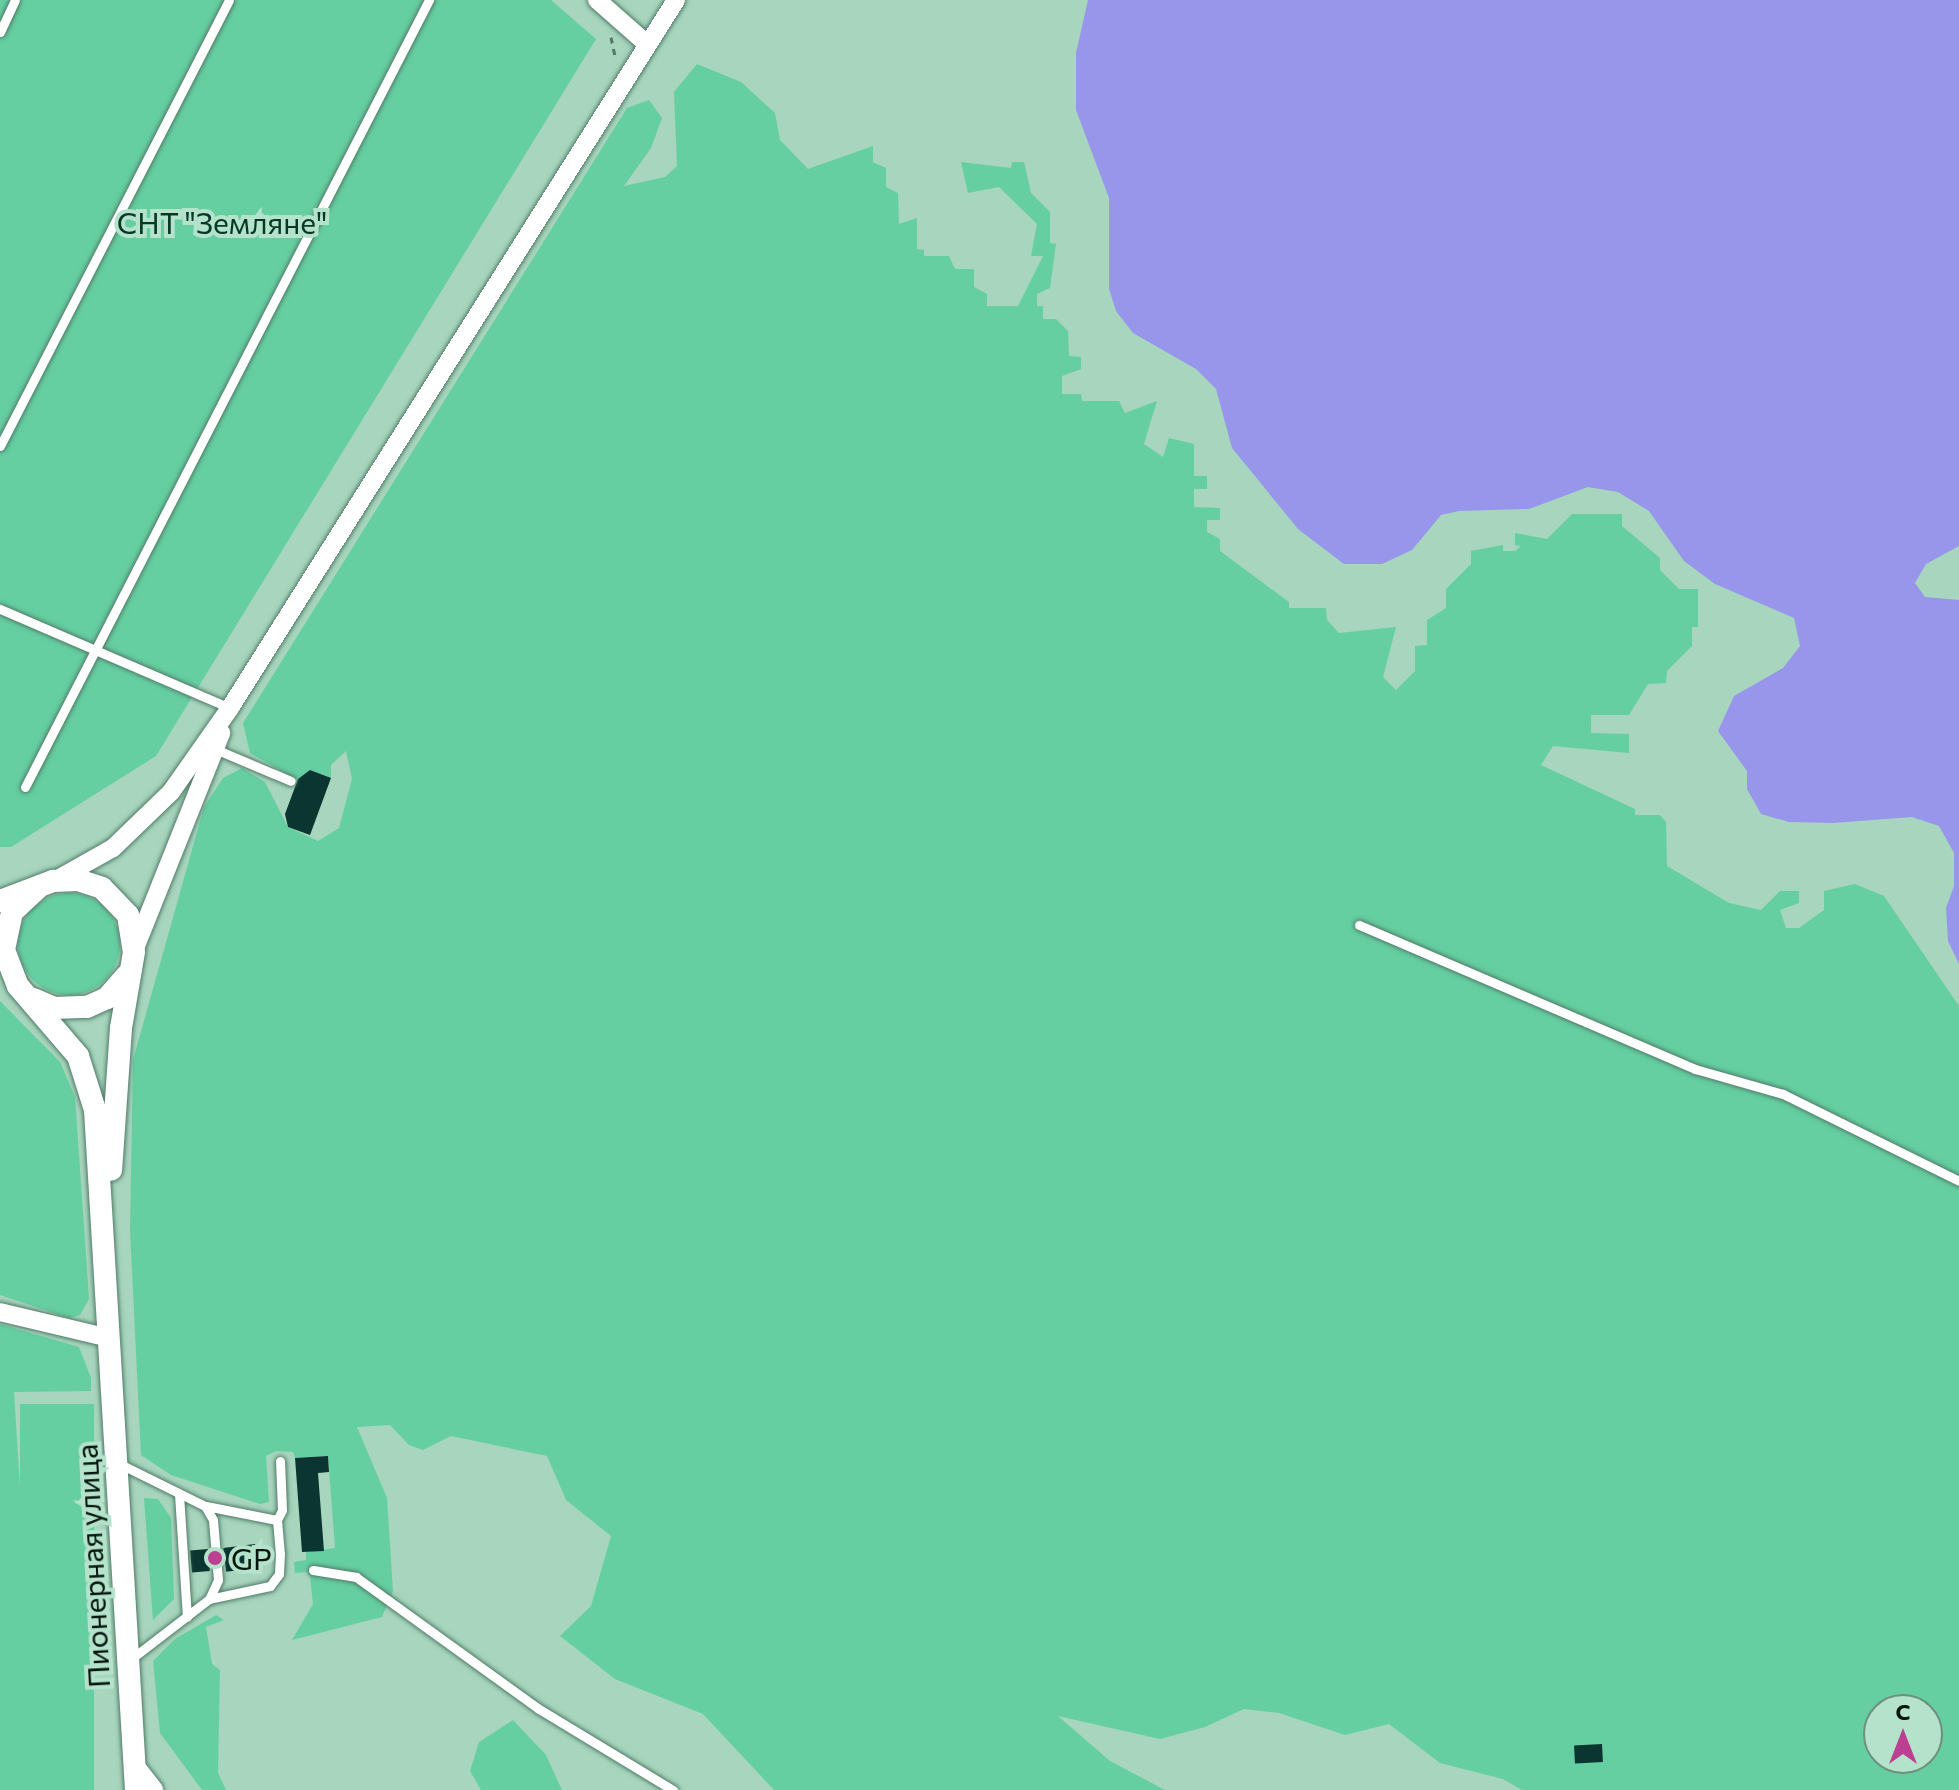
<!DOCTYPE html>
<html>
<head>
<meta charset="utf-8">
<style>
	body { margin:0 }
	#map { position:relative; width:1959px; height:1790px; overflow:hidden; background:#a7d5be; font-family:Commissioner,sans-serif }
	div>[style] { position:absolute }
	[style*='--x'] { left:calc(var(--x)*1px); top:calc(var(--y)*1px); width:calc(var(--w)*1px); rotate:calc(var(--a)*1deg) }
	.green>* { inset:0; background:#65cfa2; transform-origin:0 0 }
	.round { border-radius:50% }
	.water>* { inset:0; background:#9796ea }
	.building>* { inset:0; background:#0b3530; transform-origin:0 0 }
	.path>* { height:3px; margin-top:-1.5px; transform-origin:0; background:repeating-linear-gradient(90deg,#567666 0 6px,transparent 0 12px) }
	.roads { filter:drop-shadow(0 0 2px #517c68) drop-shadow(0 0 2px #517c68) }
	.service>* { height:9px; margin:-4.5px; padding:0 4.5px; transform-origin:4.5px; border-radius:4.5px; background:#fff }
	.minor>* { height:18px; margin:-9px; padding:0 9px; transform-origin:9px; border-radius:9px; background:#fff }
	.tertiary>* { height:22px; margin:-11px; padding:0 11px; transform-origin:11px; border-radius:11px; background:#fff }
	.dots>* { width:22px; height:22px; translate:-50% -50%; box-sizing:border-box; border:4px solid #b4e2cb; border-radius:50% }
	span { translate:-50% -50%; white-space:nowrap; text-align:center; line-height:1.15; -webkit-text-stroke:8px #b4e2cb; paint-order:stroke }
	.park-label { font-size:30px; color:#053826 }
	.poi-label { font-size:30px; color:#05160e }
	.left { translate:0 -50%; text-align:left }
	.street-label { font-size:30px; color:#05160e }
	.north { position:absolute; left:1863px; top:1694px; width:80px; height:80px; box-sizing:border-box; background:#b4e2cb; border:2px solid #6e907f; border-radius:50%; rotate:0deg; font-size:22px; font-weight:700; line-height:32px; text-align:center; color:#05160e }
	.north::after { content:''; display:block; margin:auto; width:28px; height:36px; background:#bb4092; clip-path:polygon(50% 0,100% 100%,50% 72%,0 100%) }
</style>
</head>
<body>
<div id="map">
	<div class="green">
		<i style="clip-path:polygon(0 0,551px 0,596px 39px,156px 756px,11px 847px,0 847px)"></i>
		<i style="clip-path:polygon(evenodd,697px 64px,741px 82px,775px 113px,780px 140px,808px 169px,873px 146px,873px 162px,886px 168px,886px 187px,898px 193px,899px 224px,917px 218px,917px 249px,924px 250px,924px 256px,949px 256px,955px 269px,974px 269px,974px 287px,987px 294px,987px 306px,1018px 306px,1043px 256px,1031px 256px,1037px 224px,999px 187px,968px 193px,961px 162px,1011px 168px,1012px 162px,1024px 162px,1031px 193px,1050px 212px,1050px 243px,1056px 244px,1050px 288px,1037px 294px,1037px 306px,1043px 306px,1043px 319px,1056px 319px,1068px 331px,1069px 356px,1081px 357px,1081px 369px,1062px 376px,1062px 394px,1081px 394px,1082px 401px,1119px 401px,1125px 413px,1157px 401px,1144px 444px,1163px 457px,1169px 438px,1194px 444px,1194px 476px,1207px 476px,1207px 489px,1194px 489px,1194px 507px,1220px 508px,1220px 520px,1207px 520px,1207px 532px,1220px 539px,1220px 551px,1289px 602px,1289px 608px,1326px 608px,1327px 620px,1339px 633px,1396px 627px,1383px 677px,1396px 690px,1415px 671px,1415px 646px,1427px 645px,1427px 620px,1446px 608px,1446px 589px,1471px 564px,1471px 551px,1503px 545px,1503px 551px,1515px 551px,1521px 546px,1515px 545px,1515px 533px,1547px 539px,1572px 514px,1622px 514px,1622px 526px,1660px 558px,1660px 570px,1679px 589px,1698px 589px,1698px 627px,1692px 627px,1692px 646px,1667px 671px,1666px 683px,1648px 684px,1629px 715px,1591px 715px,1591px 733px,1629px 734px,1629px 753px,1553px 746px,1541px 765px,1635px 809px,1635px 815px,1660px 815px,1666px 822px,1667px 866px,1729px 903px,1761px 910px,1780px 891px,1799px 891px,1799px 903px,1780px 910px,1786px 928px,1799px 928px,1824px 910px,1824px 891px,1855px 884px,1884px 896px,1959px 1006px,1959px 1790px,1522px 1790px,1503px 1779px,1440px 1763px,1389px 1724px,1345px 1735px,1279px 1713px,1244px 1709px,1205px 1727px,1160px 1739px,1058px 1716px,1110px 1761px,1165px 1790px,774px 1790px,703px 1714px,615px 1679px,560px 1636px,591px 1606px,611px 1536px,566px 1500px,547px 1456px,451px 1436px,423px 1450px,409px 1445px,390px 1425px,357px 1427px,387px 1498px,393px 1591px,382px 1617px,292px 1640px,313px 1604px,310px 1577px,307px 1572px,295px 1573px,294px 1562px,306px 1560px,306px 1552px,335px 1548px,328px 1456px,295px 1458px,293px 1452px,276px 1451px,266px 1456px,269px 1502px,260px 1504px,171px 1475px,141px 1455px,130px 1230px,133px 1060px,204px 807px,223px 778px,242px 768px,265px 782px,288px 827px,318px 841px,339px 828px,352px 779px,346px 751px,331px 765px,331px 778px,310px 770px,298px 780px,250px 753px,243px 723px,627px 108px,649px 100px,662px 118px,651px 148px,624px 186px,665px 177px,677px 166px,674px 92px,697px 64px,1879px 1710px,1927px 1710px,1927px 1758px,1879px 1758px,1879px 1710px)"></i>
		<i class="round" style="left:18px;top:893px;width:102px;height:102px"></i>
		<i style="clip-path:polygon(0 1001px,60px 1062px,75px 1097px,89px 1299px,80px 1315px,69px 1318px,0 1295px)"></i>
		<i style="clip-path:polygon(0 1324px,79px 1347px,91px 1378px,91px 1391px,14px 1392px,39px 1790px,0 1790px)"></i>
		<i style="left:20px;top:1404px;width:74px;height:387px"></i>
		<i style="clip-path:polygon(144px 1498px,158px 1499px,171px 1518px,174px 1599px,153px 1620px)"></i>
		<i style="clip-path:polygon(216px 1615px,224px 1620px,206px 1627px,212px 1664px,220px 1670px,218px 1773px,226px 1790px,202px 1790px,160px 1733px,153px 1661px,175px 1639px)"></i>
		<i style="clip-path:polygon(513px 1720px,546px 1755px,562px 1790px,481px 1790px,470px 1771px,479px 1742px)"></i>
	</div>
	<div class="water">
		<i style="clip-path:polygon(1088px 0,1959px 0,1959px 546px,1926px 564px,1915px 583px,1925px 597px,1959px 600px,1959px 964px,1948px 941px,1946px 908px,1954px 886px,1954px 853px,1939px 826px,1912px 817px,1833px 823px,1789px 822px,1761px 814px,1747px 789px,1747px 771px,1718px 731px,1734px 696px,1783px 668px,1800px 646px,1794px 618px,1715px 584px,1684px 561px,1649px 511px,1618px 492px,1588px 487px,1529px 509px,1459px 511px,1441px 515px,1412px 550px,1382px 564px,1344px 564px,1298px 529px,1232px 448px,1216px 389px,1196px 369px,1133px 333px,1116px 311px,1109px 289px,1109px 198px,1076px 110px,1076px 53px)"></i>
	</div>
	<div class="building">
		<i style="clip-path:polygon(310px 770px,331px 778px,310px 835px,288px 827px,285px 814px,298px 779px)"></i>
		<i style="clip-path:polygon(328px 1456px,329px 1472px,318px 1473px,324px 1551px,302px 1552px,295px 1458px)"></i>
		<i style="left:255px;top:1544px;width:24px;height:32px;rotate:83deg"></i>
		<i style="left:208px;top:1549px;width:22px;height:18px;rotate:85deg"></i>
		<i style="left:1602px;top:1744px;width:18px;height:28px;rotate:87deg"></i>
	</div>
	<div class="path">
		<i style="--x:611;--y:37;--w:24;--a:78"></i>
	</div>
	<div class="roads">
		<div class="service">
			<i style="--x:0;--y:32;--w:35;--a:-65"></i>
			<i style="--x:0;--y:446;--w:501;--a:-62.82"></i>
			<i style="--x:0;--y:609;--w:250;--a:23.3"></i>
			<i style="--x:215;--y:749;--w:82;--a:22.8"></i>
			<i style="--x:25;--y:787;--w:885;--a:-62.83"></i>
			<i style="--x:1359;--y:925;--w:366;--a:23.2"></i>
			<i style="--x:1695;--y:1069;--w:91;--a:15.9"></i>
			<i style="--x:1783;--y:1094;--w:196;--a:26.3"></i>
			<i style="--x:118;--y:1463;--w:97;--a:26.3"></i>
			<i style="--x:205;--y:1506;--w:16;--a:60"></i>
			<i style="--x:213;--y:1520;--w:60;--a:85.2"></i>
			<i style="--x:218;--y:1580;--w:21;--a:115"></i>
			<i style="--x:209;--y:1599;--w:98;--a:142.4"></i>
			<i style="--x:179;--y:1494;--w:123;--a:86.3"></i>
			<i style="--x:206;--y:1506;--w:72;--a:11.2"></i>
			<i style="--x:277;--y:1520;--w:34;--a:85"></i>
			<i style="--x:280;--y:1554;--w:20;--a:93"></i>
			<i style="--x:279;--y:1574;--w:15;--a:127"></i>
			<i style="--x:270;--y:1586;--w:62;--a:168"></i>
			<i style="--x:277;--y:1520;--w:11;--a:-63"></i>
			<i style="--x:282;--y:1510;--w:49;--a:-92.3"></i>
			<i style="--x:313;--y:1570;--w:44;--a:9.2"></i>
			<i style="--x:356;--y:1577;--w:226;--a:35.8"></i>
			<i style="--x:539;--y:1709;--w:157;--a:31.2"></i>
		</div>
		<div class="minor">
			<i style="--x:597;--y:0;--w:67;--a:41.3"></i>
			<i style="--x:56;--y:880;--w:65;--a:-29.3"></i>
			<i style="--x:113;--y:848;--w:81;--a:-44"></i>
			<i style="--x:171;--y:792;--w:103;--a:-54.9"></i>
			<i style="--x:230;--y:708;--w:837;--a:-57.79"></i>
			<i style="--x:134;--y:951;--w:235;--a:-68.2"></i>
			<i style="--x:0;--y:1312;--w:112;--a:13.4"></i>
			<i style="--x:134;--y:1764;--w:33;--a:52"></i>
		</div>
		<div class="tertiary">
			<i style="--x:40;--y:886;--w:38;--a:137"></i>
			<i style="--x:12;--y:912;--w:39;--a:102"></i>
			<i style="--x:4;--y:950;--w:39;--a:69"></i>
			<i style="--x:18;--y:986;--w:92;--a:49.4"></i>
			<i style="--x:78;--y:1056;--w:57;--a:72.5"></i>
			<i style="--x:95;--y:1110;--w:681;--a:86.55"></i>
			<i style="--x:0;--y:901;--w:57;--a:-20.7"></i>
			<i style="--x:53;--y:881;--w:25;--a:-2"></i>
			<i style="--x:78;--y:880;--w:25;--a:18"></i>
			<i style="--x:102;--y:888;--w:37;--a:46"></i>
			<i style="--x:128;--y:915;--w:37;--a:81"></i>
			<i style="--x:134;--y:952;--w:77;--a:99.7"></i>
			<i style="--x:121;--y:1028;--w:142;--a:94"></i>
			<i style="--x:33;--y:999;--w:23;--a:23"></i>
			<i style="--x:54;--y:1008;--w:33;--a:-2"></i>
			<i style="--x:87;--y:1007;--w:22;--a:-24"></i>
			<i style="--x:107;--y:998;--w:30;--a:-49"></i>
		</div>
	</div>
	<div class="dots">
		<i style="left:215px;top:1558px;background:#bb4092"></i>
	</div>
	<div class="park-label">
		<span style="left:222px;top:222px">СНТ "Земляне"</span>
	</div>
	<div class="poi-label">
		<span class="left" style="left:231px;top:1558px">GP</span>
	</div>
	<div class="street-label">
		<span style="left:92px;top:1566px;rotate:-93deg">Пионерная улица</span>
	</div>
	<div class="north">С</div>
</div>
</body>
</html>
